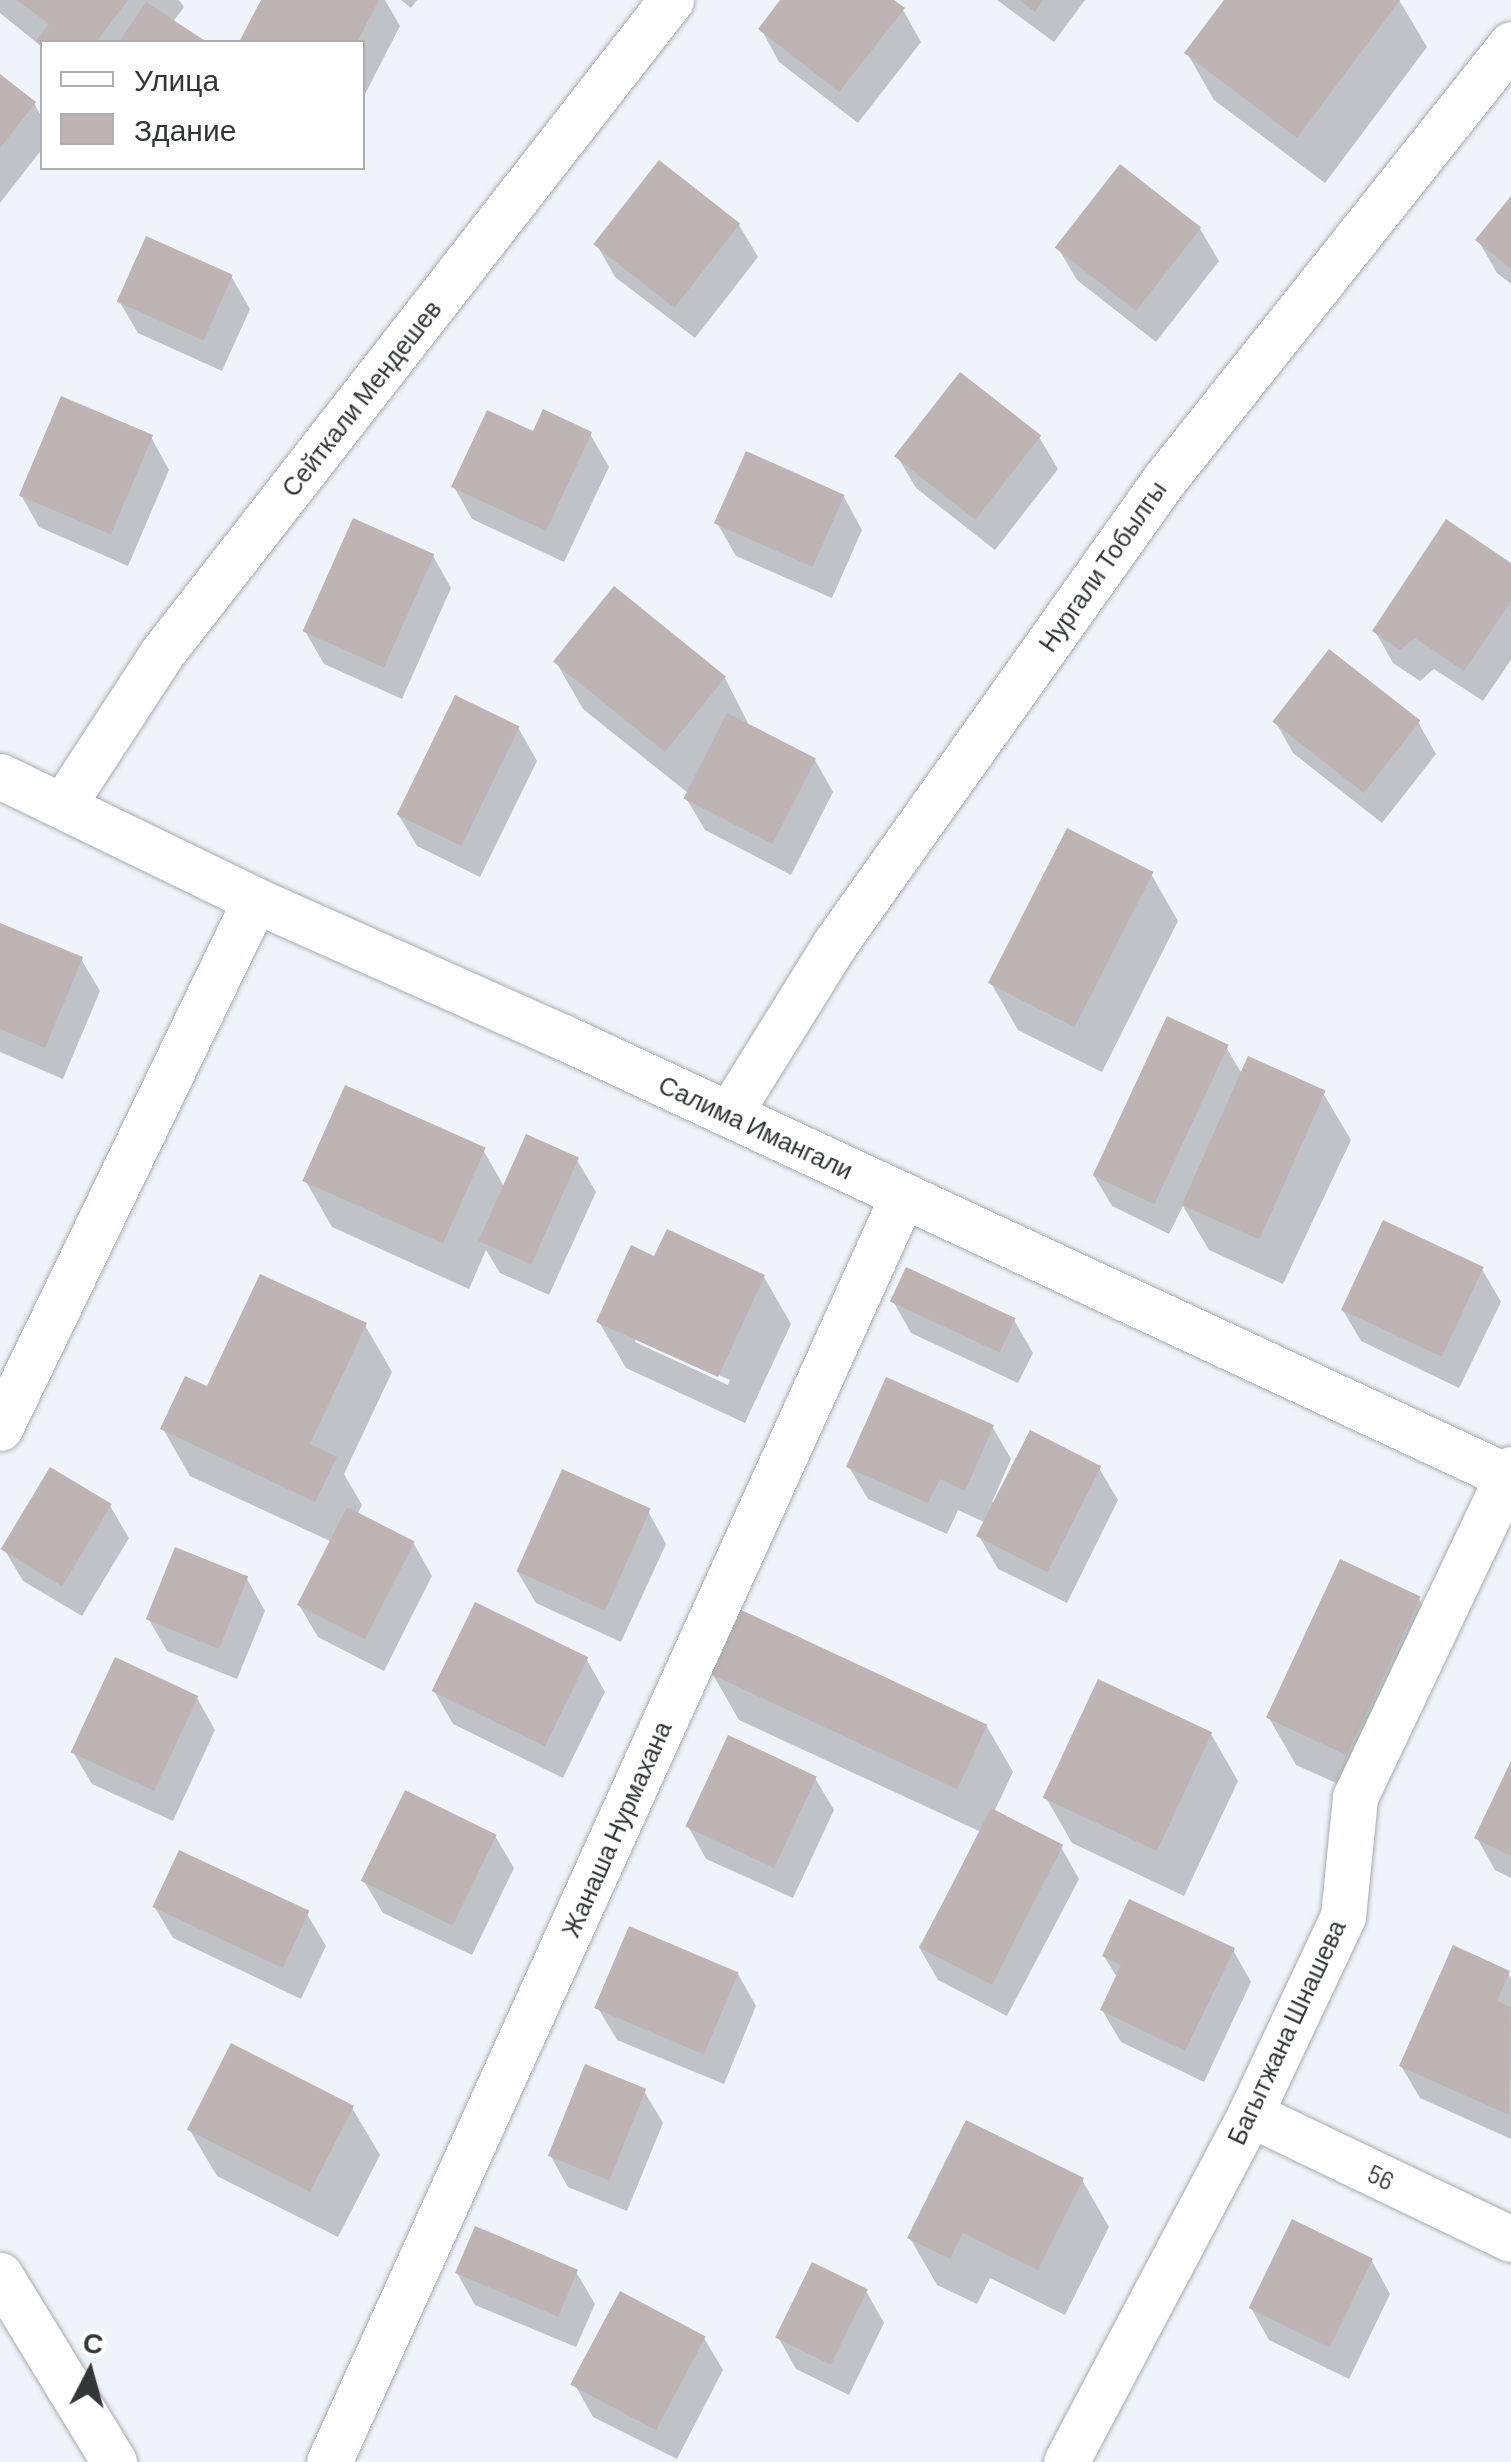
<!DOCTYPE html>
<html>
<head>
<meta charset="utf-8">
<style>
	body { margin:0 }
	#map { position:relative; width:1511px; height:2462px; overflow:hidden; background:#eff4fa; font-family:Barlow,sans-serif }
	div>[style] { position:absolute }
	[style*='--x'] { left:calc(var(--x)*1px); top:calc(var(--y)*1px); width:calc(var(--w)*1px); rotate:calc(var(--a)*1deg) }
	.shadow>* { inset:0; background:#0003 }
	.building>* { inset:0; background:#bdb4b3; transform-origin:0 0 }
	.roads { filter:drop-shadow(0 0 2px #a7acb2) drop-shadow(0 0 2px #a7acb2) }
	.street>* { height:45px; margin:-22.5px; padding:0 22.5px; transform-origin:22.5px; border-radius:22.5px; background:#fff }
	span { translate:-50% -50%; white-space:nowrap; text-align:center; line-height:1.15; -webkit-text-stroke:10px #fff; paint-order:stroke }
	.street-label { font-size:25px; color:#333537 }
	.legend { position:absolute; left:40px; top:40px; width:325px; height:130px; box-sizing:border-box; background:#fff; border:2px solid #adaeaf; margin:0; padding:12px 18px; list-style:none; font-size:30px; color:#333537 }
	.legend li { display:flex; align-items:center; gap:20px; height:50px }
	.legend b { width:50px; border:2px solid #adaeaf }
	.north { position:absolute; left:40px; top:2322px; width:100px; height:100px; -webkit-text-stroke:8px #fff; paint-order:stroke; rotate:6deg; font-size:28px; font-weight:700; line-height:40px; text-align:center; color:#333537 }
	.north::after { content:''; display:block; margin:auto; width:35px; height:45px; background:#333537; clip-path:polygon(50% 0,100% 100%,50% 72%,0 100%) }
</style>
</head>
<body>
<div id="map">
	<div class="shadow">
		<i style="clip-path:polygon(0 0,179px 0,184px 7px,172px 23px,202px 42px,42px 42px,42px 47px,0 13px)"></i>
		<i style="clip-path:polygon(264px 0,385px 0,400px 26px,362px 100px,362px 42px,242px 42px)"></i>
		<i style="clip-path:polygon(401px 0,417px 0,411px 8px)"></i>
		<i style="clip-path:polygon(784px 0,890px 0,903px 10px,921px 42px,858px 123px,779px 62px,761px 29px)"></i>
		<i style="clip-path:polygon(997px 0,1085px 0,1054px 42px)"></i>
		<i style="clip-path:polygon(1227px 0,1399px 0,1427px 47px,1325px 183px,1214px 100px,1187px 53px)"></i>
		<i style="clip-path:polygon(0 77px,34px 103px,42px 118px,42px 149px,0 203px)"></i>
		<i style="clip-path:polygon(1511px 200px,1511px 284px,1497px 273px,1478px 240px)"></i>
		<i style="clip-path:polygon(739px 225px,758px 257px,695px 338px,615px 277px,597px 245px)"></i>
		<i style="clip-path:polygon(1200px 229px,1219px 261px,1156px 342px,1077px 280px,1058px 248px)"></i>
		<i style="clip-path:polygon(231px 276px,250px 309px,222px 371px,138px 333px,119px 301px)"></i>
		<i style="clip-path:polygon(535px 434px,590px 434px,609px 467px,564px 562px,472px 519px,454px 487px)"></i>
		<i style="clip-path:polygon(151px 437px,169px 470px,128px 566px,39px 527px,21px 495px)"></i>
		<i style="clip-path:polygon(1039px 437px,1058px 469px,995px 550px,916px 488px,897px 456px)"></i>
		<i style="clip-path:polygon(844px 497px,862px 530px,832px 598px,736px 556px,717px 523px)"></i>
		<i style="clip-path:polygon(433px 556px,451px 588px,402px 699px,324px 664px,305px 631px)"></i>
		<i style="clip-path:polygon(1511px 566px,1511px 660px,1483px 701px,1434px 669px,1420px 681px,1393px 663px,1375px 631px)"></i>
		<i style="clip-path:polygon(556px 662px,725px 678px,750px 727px,815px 760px,833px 792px,791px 875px,705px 830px,686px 798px,688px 793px,583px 709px)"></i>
		<i style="clip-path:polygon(1275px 721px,1418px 722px,1436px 754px,1382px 823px,1293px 753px)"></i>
		<i style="clip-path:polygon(519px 729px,537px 761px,480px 877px,417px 846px,398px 814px)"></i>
		<i style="clip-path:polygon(1151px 874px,1178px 921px,1102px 1072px,1018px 1030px,991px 983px)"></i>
		<i style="clip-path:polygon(0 925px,81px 959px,100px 991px,63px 1079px,0 1052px)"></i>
		<i style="clip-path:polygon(1226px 1047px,1242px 1074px,1323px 1093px,1351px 1140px,1283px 1284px,1209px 1250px,1183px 1206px,1169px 1234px,1112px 1206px,1093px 1174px)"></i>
		<i style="clip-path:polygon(483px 1150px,505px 1188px,577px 1160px,596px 1192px,549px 1295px,500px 1273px,486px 1250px,469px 1289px,332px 1227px,305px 1180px)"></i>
		<i style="clip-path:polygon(evenodd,656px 1259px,764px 1277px,791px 1324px,745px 1423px,626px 1368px,599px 1322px,656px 1259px,635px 1337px,730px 1380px,728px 1385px,635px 1342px,635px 1337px)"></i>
		<i style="clip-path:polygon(1482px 1269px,1501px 1302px,1459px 1388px,1361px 1341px,1342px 1309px)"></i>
		<i style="clip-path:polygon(893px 1301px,1014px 1320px,1033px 1353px,1018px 1383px,911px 1333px)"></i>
		<i style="clip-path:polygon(365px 1325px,392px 1372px,344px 1474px,362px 1505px,357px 1515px,414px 1544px,432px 1576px,384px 1671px,318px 1637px,299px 1605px,332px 1542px,190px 1476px,163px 1429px,208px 1390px)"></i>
		<i style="clip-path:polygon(992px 1426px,1011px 1459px,992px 1502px,1099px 1468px,1118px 1500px,1067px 1603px,998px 1569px,979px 1536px,986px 1523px,958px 1510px,947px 1534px,868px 1499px,849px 1467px)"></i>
		<i style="clip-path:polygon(110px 1506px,129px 1538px,82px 1616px,23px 1581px,4px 1549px)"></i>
		<i style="clip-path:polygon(648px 1511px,666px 1544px,621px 1642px,536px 1603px,517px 1571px)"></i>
		<i style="clip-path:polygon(247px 1579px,265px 1611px,237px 1679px,167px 1651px,148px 1618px)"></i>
		<i style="clip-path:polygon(1419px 1599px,1446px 1646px,1374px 1800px,1296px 1765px,1269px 1718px)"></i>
		<i style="clip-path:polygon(587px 1660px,605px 1692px,563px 1778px,453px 1724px,434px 1691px)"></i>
		<i style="clip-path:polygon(712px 1673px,986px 1725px,1013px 1772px,994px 1812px,1061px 1847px,1079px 1879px,1007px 2016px,938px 1980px,919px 1947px,981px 1832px,739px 1720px)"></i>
		<i style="clip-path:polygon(197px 1698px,215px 1730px,173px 1821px,92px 1784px,73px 1752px)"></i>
		<i style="clip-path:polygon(1211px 1734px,1238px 1781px,1184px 1896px,1072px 1843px,1045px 1796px)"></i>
		<i style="clip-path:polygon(1511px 1766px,1511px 1878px,1495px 1870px,1477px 1838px)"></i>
		<i style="clip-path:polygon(815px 1778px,834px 1810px,793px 1898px,706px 1859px,688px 1826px)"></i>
		<i style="clip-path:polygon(495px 1836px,514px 1868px,472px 1955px,383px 1913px,364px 1881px)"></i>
		<i style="clip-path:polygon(154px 1906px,307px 1914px,326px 1946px,301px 1999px,173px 1938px)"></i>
		<i style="clip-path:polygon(1233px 1950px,1251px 1982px,1204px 2082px,1121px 2042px,1102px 2010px,1118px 1979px,1104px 1956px)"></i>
		<i style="clip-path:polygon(1508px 1973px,1511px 1978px,1511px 2139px,1420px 2098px,1401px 2066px)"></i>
		<i style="clip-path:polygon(738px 1974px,756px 2006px,724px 2084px,617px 2040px,598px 2008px)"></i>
		<i style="clip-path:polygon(644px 2091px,663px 2123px,627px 2211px,568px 2187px,550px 2155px)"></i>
		<i style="clip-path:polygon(352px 2108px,380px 2155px,338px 2237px,217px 2176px,189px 2129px)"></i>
		<i style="clip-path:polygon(1082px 2180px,1109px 2227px,1065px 2315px,990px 2278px,977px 2304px,937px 2285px,910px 2238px)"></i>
		<i style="clip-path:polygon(1372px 2261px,1390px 2294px,1349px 2379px,1269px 2340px,1251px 2308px)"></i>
		<i style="clip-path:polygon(576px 2272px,595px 2304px,576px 2347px,475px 2305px,457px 2273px)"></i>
		<i style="clip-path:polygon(866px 2291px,884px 2323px,849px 2395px,796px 2369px,778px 2337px)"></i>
		<i style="clip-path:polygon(704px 2338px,723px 2370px,677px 2459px,593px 2417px,575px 2385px)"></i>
	</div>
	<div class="building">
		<i style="clip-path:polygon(17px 0,128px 0,96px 42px,42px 46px,36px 41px,49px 24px)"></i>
		<i style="clip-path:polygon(261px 0,379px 0,357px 42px,239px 42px)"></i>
		<i style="clip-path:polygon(780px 0,894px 0,905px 8px,839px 92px,758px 29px)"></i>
		<i style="clip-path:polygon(1019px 0,1043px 0,1035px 12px)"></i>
		<i style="clip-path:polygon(1224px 0,1400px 0,1297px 138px,1184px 53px)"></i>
		<i style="clip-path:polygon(146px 2px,207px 42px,119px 42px)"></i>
		<i style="clip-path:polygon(0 74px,36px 102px,0 148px)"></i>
		<i style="left:659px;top:160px;width:103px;height:107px;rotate:38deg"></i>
		<i style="left:1120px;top:164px;width:103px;height:106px;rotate:38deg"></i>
		<i style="clip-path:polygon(1511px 196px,1511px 269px,1475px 240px)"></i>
		<i style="left:146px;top:236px;width:95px;height:72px;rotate:24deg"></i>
		<i style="left:960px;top:372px;width:103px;height:107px;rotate:38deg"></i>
		<i style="left:61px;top:396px;width:100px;height:108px;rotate:23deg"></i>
		<i style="clip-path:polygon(543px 409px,592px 432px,546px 531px,451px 487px,487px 410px,533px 431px)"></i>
		<i style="left:746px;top:451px;width:108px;height:79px;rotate:24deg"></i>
		<i style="left:353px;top:518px;width:89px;height:124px;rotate:24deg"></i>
		<i style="clip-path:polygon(1446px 519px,1511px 563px,1511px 601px,1464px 671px,1415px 638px,1400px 650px,1372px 631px)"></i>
		<i style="left:614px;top:586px;width:144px;height:97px;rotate:39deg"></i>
		<i style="left:1329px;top:649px;width:116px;height:92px;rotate:38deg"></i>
		<i style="left:455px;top:695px;width:72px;height:133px;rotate:26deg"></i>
		<i style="left:727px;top:713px;width:100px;height:96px;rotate:27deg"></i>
		<i style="left:1067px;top:828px;width:97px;height:174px;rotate:27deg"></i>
		<i style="clip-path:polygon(0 923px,83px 957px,45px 1048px,0 1029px)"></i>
		<i style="left:1167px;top:1016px;width:68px;height:176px;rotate:25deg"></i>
		<i style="left:1248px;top:1056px;width:85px;height:163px;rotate:24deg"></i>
		<i style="left:345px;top:1085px;width:154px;height:105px;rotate:24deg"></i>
		<i style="left:526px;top:1134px;width:58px;height:117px;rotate:24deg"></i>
		<i style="left:1383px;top:1220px;width:111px;height:99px;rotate:25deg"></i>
		<i style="clip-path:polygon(667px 1229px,765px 1275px,718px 1377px,596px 1322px,631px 1245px,654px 1256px)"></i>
		<i style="left:906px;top:1267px;width:121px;height:38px;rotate:25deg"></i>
		<i style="clip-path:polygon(260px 1274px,367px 1323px,310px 1444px,337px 1457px,315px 1502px,160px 1429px,185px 1376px,207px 1386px)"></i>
		<i style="clip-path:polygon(886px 1377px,994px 1425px,965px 1491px,940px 1479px,928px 1503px,846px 1467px)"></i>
		<i style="left:1030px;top:1430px;width:80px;height:119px;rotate:27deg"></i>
		<i style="left:50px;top:1467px;width:72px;height:96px;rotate:31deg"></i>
		<i style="left:562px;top:1469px;width:97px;height:112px;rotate:24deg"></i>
		<i style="left:347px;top:1507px;width:76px;height:110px;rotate:27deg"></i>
		<i style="left:175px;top:1547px;width:79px;height:78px;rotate:22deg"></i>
		<i style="left:1340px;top:1559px;width:89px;height:175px;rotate:25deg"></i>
		<i style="left:475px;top:1602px;width:126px;height:99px;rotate:26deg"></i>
		<i style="left:739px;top:1609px;width:274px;height:71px;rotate:25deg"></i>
		<i style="left:115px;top:1657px;width:92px;height:105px;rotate:25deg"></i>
		<i style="left:1098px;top:1679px;width:126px;height:131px;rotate:25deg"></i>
		<i style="left:728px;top:1735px;width:98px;height:101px;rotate:25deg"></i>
		<i style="clip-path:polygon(1511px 1761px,1511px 1856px,1474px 1838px)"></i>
		<i style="left:405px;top:1790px;width:102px;height:101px;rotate:26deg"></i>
		<i style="left:991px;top:1808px;width:81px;height:157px;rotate:27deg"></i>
		<i style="left:179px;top:1850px;width:144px;height:63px;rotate:25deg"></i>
		<i style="clip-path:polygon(1129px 1899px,1235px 1948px,1185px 2051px,1100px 2010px,1121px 1965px,1102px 1956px)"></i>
		<i style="left:629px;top:1926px;width:119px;height:89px;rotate:23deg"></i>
		<i style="clip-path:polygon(1453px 1945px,1510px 1971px,1497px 2001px,1511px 2007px,1509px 2115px,1399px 2066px)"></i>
		<i style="left:231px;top:2043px;width:138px;height:97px;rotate:27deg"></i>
		<i style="left:585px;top:2064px;width:66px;height:99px;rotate:22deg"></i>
		<i style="clip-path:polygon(966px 2120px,1084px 2178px,1038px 2270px,963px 2233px,950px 2259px,907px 2238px)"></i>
		<i style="left:1292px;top:2219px;width:90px;height:99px;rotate:26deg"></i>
		<i style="left:475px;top:2226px;width:112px;height:51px;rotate:23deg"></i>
		<i style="left:812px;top:2262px;width:62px;height:84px;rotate:26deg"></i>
		<i style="left:620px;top:2291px;width:97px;height:106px;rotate:28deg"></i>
	</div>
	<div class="roads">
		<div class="street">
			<i style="--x:0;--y:776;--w:284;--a:25.9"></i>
			<i style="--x:255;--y:900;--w:337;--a:24"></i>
			<i style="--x:563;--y:1037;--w:1046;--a:24.95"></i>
			<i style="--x:63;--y:805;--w:181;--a:-56.9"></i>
			<i style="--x:162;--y:653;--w:828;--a:-52.06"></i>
			<i style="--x:729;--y:1114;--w:199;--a:-58.1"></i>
			<i style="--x:834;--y:945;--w:570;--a:-54.64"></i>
			<i style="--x:1164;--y:480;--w:557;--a:-51.48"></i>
			<i style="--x:0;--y:1428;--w:586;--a:-64.22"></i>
			<i style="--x:1250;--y:2114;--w:289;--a:25.6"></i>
			<i style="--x:0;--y:2275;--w:219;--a:58.6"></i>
			<i style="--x:329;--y:2462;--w:1391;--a:-65.63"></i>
			<i style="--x:1066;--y:2462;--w:394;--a:-62.1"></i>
			<i style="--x:1250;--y:2114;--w:219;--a:-64.8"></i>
			<i style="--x:1343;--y:1916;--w:120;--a:-84.2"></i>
			<i style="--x:1355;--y:1797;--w:363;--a:-64.6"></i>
		</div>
	</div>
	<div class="street-label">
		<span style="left:361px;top:398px;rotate:-52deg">Сейткали Мендешев</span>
		<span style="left:1102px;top:566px;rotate:-55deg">Нургали Тобылгы</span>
		<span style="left:756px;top:1127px;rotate:25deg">Салима Имангали</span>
		<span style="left:616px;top:1829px;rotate:-66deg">Жанаша Нурмахана</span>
		<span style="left:1286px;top:2032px;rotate:-65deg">Багытжана Шнашева</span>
		<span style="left:1381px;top:2177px;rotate:26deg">56</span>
	</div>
	<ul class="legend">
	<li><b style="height:12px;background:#fff"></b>Улица</li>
	<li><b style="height:28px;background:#bdb4b3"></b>Здание</li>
	</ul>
	<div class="north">С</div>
</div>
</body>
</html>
